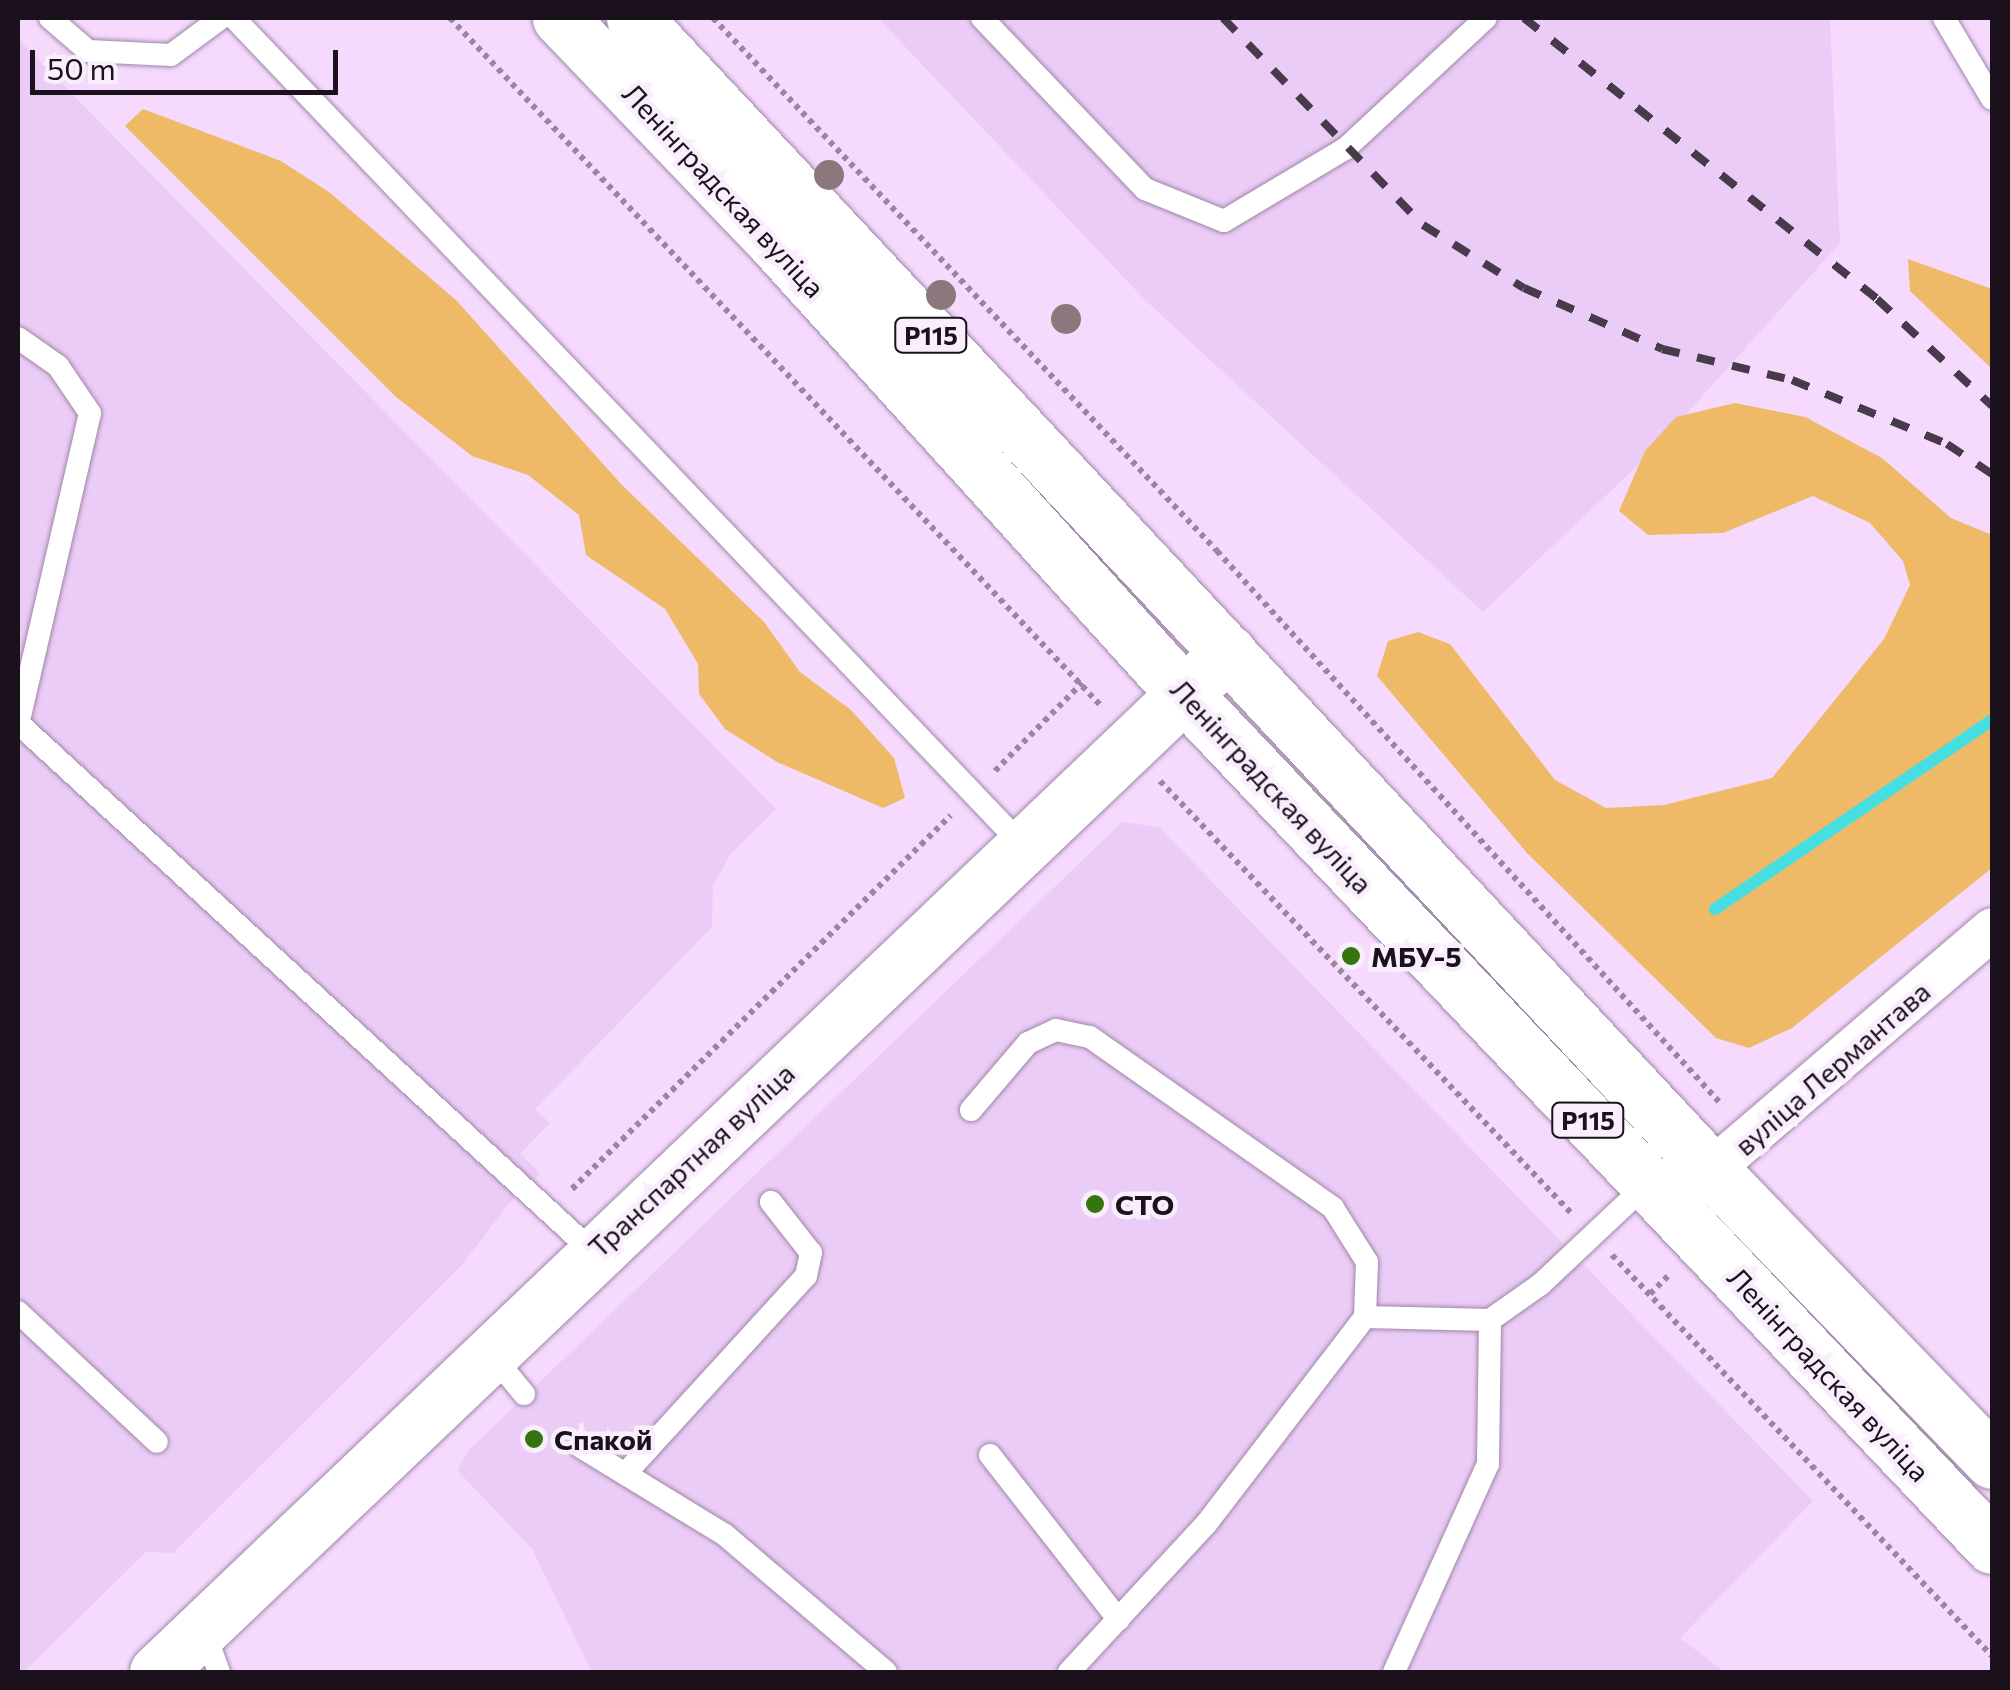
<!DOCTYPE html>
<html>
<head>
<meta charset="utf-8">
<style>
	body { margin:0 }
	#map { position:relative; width:2010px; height:1690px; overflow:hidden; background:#f5dafe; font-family:Commissioner,sans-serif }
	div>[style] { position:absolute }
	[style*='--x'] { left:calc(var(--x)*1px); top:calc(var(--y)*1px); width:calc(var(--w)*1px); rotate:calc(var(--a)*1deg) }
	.built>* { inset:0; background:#ebccf6 }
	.green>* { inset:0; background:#efba67 }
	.stream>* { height:12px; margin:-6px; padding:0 6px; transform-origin:6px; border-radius:6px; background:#47dee1 }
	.path>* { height:6px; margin-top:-3px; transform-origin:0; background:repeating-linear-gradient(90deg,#9a86a0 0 5px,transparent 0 10px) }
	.roads { filter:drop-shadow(0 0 2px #9f87a8) drop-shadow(0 0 2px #9f87a8) }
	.lane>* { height:22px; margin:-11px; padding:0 11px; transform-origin:11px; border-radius:11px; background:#fff }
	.street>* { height:42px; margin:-21px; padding:0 21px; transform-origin:21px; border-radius:21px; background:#fff }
	.secondary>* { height:55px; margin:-27.5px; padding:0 27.5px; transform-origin:27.5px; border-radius:27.5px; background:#fff }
	.primary>* { height:55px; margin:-27.5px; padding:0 27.5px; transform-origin:27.5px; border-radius:27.5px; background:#fff }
	.rail>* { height:8px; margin-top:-4px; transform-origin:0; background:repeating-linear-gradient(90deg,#463a4b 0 18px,transparent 0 36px) }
	.trees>* { width:30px; height:30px; margin:-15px; border-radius:50%; background:#8b787d }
	.dots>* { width:28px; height:28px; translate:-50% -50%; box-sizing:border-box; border:5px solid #f9eefc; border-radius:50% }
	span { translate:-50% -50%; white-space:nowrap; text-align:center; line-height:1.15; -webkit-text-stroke:9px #f9eefc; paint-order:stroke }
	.shield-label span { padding:2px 8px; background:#f9eefc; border:2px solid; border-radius:8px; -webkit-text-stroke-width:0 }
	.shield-label { font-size:25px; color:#1a111d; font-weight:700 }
	.street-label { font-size:28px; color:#1a111d }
	.poi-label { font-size:28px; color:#1a111d; font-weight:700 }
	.left { translate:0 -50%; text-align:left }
	.frame { position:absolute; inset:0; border:20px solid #1a111d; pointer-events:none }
	.scale { position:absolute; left:30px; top:50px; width:308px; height:45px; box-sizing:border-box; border:5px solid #1a111d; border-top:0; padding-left:12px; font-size:30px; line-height:35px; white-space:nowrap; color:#1a111d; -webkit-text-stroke:8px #f9eefc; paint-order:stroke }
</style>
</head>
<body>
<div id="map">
	<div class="built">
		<i style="clip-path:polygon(878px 18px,1830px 18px,1840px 243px,1654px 450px,1483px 612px,1145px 300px)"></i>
		<i style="clip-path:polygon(18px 39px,776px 809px,730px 855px,713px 886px,712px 927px,535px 1109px,550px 1123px,520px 1154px,541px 1174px,521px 1188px,461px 1266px,173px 1553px,146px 1552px,24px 1672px,18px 1672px)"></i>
		<i style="clip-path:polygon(1122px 822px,1159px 827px,1813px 1501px,1680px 1638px,1725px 1672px,592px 1672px,532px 1549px,457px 1470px,468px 1451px)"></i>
	</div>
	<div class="green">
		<i style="clip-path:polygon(143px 109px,281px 161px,329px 192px,456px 300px,622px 485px,764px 622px,800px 672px,851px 710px,894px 758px,905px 798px,883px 808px,777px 762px,725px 729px,699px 694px,698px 664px,665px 609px,586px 555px,579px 515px,528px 475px,472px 456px,396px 397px,125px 126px)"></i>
		<i style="clip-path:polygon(1908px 259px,1992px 289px,1992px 369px,1910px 291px)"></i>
		<i style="clip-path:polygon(1735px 403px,1805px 417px,1882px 458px,1951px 518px,1992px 535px,1992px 868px,1792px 1028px,1749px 1048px,1716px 1038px,1527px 853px,1377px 676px,1388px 641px,1418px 632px,1450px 644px,1555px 780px,1606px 808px,1664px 805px,1772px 778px,1884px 639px,1910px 585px,1903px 561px,1870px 523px,1813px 496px,1723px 533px,1648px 535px,1619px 511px,1645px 451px,1676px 417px)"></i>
	</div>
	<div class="stream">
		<i style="--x:1715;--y:909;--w:335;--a:-34.3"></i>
	</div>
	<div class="path">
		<i style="--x:450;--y:18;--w:949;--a:46.58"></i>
		<i style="--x:713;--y:18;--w:734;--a:46.6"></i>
		<i style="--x:1217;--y:551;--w:750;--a:47.65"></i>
		<i style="--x:995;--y:771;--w:124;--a:-45.3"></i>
		<i style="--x:1160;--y:781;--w:598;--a:46.42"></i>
		<i style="--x:572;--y:1189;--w:532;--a:-44.62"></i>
		<i style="--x:1612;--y:1255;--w:552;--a:46.54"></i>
		<i style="--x:1650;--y:1294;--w:27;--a:-45"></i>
	</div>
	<div class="roads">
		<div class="lane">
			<i style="--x:50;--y:18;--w:50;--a:41"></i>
			<i style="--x:88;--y:51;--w:83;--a:2.8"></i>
			<i style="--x:171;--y:55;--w:62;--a:-36.5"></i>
			<i style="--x:234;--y:18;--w:1144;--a:46.38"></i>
			<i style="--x:982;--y:18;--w:236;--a:46.4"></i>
			<i style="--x:1145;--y:189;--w:85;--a:22.1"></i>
			<i style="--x:1224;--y:221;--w:141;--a:-30.8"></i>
			<i style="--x:1345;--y:149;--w:192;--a:-42.9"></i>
			<i style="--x:1944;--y:18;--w:94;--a:59.3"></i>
			<i style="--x:18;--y:338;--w:49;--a:35"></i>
			<i style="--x:58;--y:366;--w:57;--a:55.8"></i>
			<i style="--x:90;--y:413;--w:319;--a:103"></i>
			<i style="--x:18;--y:723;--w:781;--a:42.61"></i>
			<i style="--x:971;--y:1110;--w:88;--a:-49.6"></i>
			<i style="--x:1028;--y:1043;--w:31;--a:-25"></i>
			<i style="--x:1056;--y:1030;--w:35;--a:12"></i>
			<i style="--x:1090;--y:1037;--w:297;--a:35.1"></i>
			<i style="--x:1333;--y:1208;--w:64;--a:57.8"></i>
			<i style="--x:1367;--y:1262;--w:55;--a:92.1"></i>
			<i style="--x:1365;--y:1317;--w:261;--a:127.5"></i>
			<i style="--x:1206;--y:1524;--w:202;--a:132.8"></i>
			<i style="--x:18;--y:1312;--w:190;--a:43.1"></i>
			<i style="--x:1365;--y:1317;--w:125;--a:1.4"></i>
			<i style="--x:1490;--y:1320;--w:62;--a:-35.2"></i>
			<i style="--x:1541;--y:1284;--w:147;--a:-43.3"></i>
			<i style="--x:491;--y:1354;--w:52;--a:50.5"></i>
			<i style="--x:581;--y:1447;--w:169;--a:31.4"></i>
			<i style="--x:725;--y:1535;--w:211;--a:40.4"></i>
			<i style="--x:990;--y:1455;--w:209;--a:52"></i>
			<i style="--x:625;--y:1474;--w:268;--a:-47.6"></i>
			<i style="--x:806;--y:1276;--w:24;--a:-78"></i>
			<i style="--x:811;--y:1253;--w:65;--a:-128.1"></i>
			<i style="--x:204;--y:1631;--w:44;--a:69.9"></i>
			<i style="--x:1394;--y:1672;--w:228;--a:-65.7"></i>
			<i style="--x:1488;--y:1464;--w:144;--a:-89.2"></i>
		</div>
		<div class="street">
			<i style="--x:1689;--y:1189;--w:399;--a:-40.6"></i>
		</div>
		<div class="secondary">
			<i style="--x:157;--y:1672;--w:1479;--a:-43.6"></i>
		</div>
		<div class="primary">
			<i style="--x:560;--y:18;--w:305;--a:46.2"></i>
			<i style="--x:771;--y:238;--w:615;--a:47.83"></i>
			<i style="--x:1184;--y:694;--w:1174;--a:46.52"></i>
			<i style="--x:634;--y:18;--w:1578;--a:46.93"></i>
			<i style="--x:1712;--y:1171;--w:403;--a:46"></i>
		</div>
	</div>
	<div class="rail">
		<i style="--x:1223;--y:18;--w:288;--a:46"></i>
		<i style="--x:1423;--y:225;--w:119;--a:32"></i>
		<i style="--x:1524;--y:288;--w:151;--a:23.8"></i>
		<i style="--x:1662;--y:349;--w:134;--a:13.4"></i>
		<i style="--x:1792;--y:380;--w:168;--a:22.4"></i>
		<i style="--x:1947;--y:444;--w:54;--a:33.7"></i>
		<i style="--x:1524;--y:18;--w:451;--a:38.5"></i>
		<i style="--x:1877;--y:299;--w:157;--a:42.9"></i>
	</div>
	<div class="trees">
		<i style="left:829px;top:175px"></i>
		<i style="left:941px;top:295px"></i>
		<i style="left:1066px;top:319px"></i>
	</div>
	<div class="dots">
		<i style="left:1351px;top:956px;background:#35750f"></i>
		<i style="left:1095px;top:1204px;background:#35750f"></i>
		<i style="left:534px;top:1439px;background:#35750f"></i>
	</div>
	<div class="shield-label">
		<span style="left:931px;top:335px">Р115</span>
		<span style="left:1588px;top:1120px">Р115</span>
	</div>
	<div class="street-label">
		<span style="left:724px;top:190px;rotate:47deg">Ленінградская вуліца</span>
		<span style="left:1272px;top:786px;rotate:47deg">Ленінградская вуліца</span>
		<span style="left:1832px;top:1068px;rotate:-41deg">вуліца Лермантава</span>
		<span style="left:691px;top:1160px;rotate:-43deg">Транспартная вуліца</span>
		<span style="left:1829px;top:1374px;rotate:47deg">Ленінградская вуліца</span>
	</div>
	<div class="poi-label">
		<span class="left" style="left:1371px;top:956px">МБУ-5</span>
		<span class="left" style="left:1115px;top:1204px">СТО</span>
		<span class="left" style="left:554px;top:1439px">Спакой</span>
	</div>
	<div class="frame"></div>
	<div class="scale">50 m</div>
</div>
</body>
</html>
